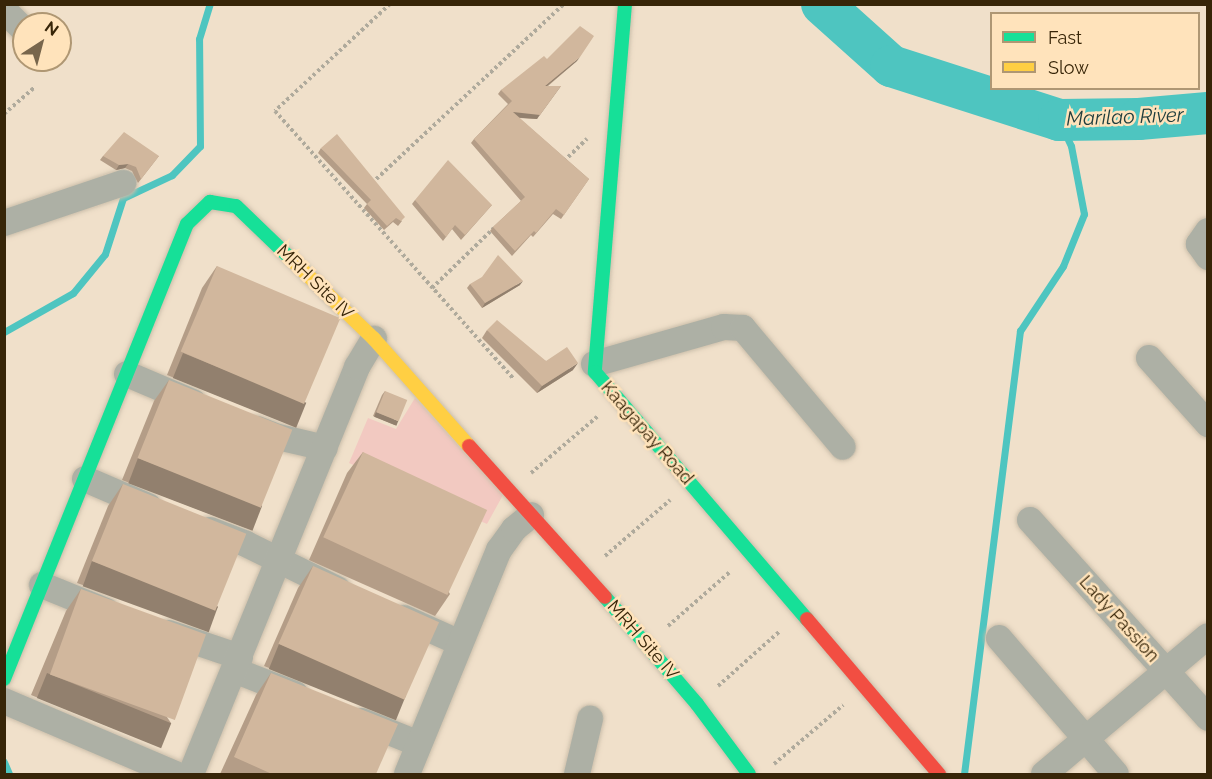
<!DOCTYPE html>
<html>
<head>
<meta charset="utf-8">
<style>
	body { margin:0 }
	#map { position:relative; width:1212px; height:779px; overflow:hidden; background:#f0e0ca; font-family:Raleway,sans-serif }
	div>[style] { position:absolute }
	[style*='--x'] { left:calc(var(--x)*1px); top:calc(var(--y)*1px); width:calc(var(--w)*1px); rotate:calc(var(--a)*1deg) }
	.green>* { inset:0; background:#f2c9c1 }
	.stream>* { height:7px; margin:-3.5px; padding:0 3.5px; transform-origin:3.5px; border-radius:3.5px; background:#4ec5c0 }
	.river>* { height:42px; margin:-21px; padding:0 21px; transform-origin:21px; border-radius:21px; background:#4ec5c0 }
	.path>* { height:4px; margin-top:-2px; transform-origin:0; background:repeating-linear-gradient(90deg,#afaa9c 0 3px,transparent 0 6px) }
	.roads { filter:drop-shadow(0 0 2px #cbbeaa) drop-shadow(0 0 2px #cbbeaa) }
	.street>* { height:26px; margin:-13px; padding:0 13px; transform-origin:13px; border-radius:13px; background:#adb0a5 }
	.fast>* { height:14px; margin:-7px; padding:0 7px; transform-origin:7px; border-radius:7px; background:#16e098 }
	.slow>* { height:14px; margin:-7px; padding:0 7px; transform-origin:7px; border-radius:7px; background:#ffcf43 }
	.jam>* { height:14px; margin:-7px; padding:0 7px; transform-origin:7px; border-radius:7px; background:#f24e42 }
	.wall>* { inset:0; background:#b49d87 }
	.shaded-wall>* { inset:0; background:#92806e; transform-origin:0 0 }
	.building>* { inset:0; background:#d1b79d; transform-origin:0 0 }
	span { translate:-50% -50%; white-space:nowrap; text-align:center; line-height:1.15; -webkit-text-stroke:5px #ffe3bb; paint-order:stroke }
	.street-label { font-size:18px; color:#372508 }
	.water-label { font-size:20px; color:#203e3e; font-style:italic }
	.frame { position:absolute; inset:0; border:6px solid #372508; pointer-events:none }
	.legend { position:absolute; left:990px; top:12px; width:210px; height:78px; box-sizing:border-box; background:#ffe3bb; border:2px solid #af9773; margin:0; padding:8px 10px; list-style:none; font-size:18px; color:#372508 }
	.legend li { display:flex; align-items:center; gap:12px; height:30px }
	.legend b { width:30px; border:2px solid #af9773 }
	.north { position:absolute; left:12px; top:12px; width:60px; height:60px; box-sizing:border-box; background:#ffe3bb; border:2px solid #af9773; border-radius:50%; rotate:36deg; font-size:16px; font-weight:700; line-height:24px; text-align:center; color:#372508 }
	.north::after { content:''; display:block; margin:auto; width:21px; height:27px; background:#78664c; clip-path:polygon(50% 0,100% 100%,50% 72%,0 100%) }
</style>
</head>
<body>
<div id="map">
	<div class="green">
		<i style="clip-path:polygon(415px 398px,503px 495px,487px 524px,349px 463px,368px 418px,396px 429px)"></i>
	</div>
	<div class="stream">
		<i style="--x:4;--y:332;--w:79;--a:-29.5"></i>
		<i style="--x:73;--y:293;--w:50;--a:-50.6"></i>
		<i style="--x:105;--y:254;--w:59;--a:-72.2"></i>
		<i style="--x:123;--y:198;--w:54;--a:-25.1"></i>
		<i style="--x:172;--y:175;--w:40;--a:-46"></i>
		<i style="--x:200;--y:146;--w:107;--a:-90.5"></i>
		<i style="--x:199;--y:39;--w:37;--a:-73"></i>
		<i style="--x:4;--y:762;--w:13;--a:67"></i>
		<i style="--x:964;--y:774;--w:447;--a:-82.8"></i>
		<i style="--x:1020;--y:331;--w:78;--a:-56.5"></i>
		<i style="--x:1063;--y:266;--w:56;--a:-68"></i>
		<i style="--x:1084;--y:214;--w:69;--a:-100.8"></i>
		<i style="--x:1071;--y:146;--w:29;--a:-115"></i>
	</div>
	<div class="river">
		<i style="--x:822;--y:4;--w:93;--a:41.9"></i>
		<i style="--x:891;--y:66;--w:176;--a:17.8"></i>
		<i style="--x:1059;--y:120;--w:80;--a:-0.7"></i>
		<i style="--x:1139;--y:119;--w:69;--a:-5"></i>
	</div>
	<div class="path">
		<i style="--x:390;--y:4;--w:157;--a:137.1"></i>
		<i style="--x:275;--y:111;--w:358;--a:48.3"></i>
		<i style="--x:4;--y:114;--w:41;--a:-41.1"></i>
		<i style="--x:564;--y:161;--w:32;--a:-44"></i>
		<i style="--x:372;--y:183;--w:262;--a:-43"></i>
		<i style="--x:432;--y:288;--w:86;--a:-44.1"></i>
		<i style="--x:531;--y:473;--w:88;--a:-40.4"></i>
		<i style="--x:605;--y:556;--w:86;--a:-40.7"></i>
		<i style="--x:668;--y:626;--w:82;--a:-41.1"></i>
		<i style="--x:718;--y:686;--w:83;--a:-41.6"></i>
		<i style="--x:774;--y:764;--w:91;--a:-40.5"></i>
	</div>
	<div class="roads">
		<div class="street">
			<i style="--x:4;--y:10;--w:27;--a:45"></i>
			<i style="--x:4;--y:223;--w:126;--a:-18.6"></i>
			<i style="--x:1208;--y:231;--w:16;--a:125"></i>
			<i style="--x:1199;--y:244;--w:16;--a:55"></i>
			<i style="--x:1149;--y:358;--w:89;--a:48.2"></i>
			<i style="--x:594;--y:364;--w:135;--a:-15.9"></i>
			<i style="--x:724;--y:327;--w:19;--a:3"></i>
			<i style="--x:743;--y:328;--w:155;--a:50"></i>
			<i style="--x:127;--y:374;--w:72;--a:23"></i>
			<i style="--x:257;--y:429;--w:22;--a:21"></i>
			<i style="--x:278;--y:437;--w:48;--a:13.2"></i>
			<i style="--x:85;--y:479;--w:69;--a:23.2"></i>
			<i style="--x:1030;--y:520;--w:266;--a:48"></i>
			<i style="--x:210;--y:530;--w:39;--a:21"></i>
			<i style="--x:246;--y:544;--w:102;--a:26.3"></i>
			<i style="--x:42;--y:585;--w:69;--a:22.1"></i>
			<i style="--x:404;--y:618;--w:61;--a:24.1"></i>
			<i style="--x:169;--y:633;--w:75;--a:18.7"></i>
			<i style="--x:999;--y:638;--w:179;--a:49.3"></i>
			<i style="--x:234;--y:670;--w:66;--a:21.5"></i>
			<i style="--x:4;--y:701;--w:186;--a:23.1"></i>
			<i style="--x:362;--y:721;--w:61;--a:22"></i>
			<i style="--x:191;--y:774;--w:440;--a:-67.8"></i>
			<i style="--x:357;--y:367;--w:33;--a:-59"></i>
			<i style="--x:407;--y:774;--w:242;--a:-67.7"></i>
			<i style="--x:499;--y:550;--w:26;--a:-54"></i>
			<i style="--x:514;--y:529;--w:22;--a:-39"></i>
			<i style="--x:577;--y:774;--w:57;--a:-76.7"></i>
			<i style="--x:1044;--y:774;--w:214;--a:-40.1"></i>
		</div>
		<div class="fast">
			<i style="--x:625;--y:4;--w:369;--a:94.7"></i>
			<i style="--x:595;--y:372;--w:326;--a:49.4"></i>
			<i style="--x:605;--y:597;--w:141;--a:49.3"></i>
			<i style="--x:697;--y:704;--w:87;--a:53.4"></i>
			<i style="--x:4;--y:679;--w:490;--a:-68.1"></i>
			<i style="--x:187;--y:224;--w:32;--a:-44"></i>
			<i style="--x:210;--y:202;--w:26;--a:9"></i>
			<i style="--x:236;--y:206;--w:76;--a:43.9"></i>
		</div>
		<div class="slow">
			<i style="--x:291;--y:259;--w:115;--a:43.9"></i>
			<i style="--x:374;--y:339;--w:143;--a:48.4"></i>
		</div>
		<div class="jam">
			<i style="--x:469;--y:446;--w:203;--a:48"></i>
			<i style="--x:807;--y:619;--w:204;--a:49.6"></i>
		</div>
	</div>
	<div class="wall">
		<i style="clip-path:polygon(577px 61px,548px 86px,537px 119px,519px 118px,589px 179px,561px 219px,553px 214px,533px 237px,531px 235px,512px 256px,490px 231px,493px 227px,521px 201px,471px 143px,474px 139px,508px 104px,498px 94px,501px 90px)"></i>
		<i style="clip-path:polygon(321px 148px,402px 221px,398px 226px,393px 222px,384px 230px,364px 208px,367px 204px,318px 153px)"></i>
		<i style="clip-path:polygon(103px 156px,159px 156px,138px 183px,132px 171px,125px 168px,116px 170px,100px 160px)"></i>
		<i style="clip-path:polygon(415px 200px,492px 205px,461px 240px,452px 229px,443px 241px,412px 204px)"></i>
		<i style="clip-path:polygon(217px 266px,291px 425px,167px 375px,202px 288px)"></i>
		<i style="clip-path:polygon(470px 284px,520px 285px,482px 308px,467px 288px)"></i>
		<i style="clip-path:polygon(487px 330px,546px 361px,573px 370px,537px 393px,482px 338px)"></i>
		<i style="clip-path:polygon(169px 380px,246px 528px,122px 480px,154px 401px)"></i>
		<i style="clip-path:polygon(385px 391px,395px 425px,373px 416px,382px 395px)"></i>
		<i style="clip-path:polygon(363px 452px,450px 594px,435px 616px,309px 560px,347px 473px)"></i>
		<i style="clip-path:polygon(123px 484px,218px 607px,202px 628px,77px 583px,108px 506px)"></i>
		<i style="clip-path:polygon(313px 566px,391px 717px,264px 666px,298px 588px)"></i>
		<i style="clip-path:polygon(81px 589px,171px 723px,155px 745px,31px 695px,66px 611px)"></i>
		<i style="clip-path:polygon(271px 673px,376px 774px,220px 774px,256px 695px)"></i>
	</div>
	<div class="shaded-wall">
		<i style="clip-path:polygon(580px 57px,577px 61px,542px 90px,545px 86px)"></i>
		<i style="clip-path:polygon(561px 86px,537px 119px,510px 117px,513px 112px)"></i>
		<i style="clip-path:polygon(128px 164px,125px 168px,116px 170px,119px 165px)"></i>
		<i style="clip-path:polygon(523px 281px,520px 285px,482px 308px,485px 303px)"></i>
		<i style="left:183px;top:353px;width:133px;height:27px;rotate:22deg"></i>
		<i style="clip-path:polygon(578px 363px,573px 370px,537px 393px,542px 386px)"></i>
		<i style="left:376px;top:412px;width:24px;height:5px;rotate:22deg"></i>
		<i style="left:138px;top:458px;width:133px;height:27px;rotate:21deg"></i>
		<i style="left:92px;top:561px;width:134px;height:27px;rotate:20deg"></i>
		<i style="left:279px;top:644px;width:137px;height:27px;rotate:22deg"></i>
		<i style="left:47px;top:673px;width:134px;height:27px;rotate:22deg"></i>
	</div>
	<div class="building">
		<i style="clip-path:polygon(580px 26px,594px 36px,580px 57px,545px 86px,561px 86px,540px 115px,513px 112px,589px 179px,564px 215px,556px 209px,536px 233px,534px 231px,515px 251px,493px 227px,525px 197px,474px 139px,512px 101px,501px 90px,544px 56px,547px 59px)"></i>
		<i style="clip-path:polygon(124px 132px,159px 156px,141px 179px,136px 167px,128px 164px,119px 165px,103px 156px)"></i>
		<i style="clip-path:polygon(337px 134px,405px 217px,401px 221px,396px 218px,387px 226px,367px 204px,371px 200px,321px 148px)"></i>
		<i style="clip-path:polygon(448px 160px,492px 205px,465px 235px,455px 225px,446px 237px,415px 200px)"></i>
		<i style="clip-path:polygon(498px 255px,523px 281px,485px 303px,470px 284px,482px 277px)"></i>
		<i style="left:217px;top:266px;width:134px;height:93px;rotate:23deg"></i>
		<i style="clip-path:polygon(497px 320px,546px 361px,567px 347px,578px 363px,542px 386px,487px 330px)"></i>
		<i style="left:169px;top:380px;width:133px;height:84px;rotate:22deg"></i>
		<i style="left:385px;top:391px;width:24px;height:23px;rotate:22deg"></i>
		<i style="left:363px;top:452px;width:137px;height:94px;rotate:25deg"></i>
		<i style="left:123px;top:484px;width:133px;height:83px;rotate:22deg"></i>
		<i style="left:313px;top:566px;width:138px;height:85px;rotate:24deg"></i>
		<i style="left:81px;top:589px;width:133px;height:91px;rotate:20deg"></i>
		<i style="clip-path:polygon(271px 673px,398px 724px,376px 774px,272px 774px,234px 757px)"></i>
	</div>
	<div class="street-label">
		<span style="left:315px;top:282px;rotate:44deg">MRH Site IV</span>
		<span style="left:647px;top:433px;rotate:49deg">Kaagapay Road</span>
		<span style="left:1119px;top:619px;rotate:48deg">Lady Passion</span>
		<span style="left:643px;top:640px;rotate:49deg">MRH Site IV</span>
	</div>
	<div class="water-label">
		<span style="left:1125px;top:117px;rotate:-2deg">Marilao River</span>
	</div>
	<div class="frame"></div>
	<ul class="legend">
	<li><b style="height:8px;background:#16e098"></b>Fast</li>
	<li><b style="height:8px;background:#ffcf43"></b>Slow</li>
	</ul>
	<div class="north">N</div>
</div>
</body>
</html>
